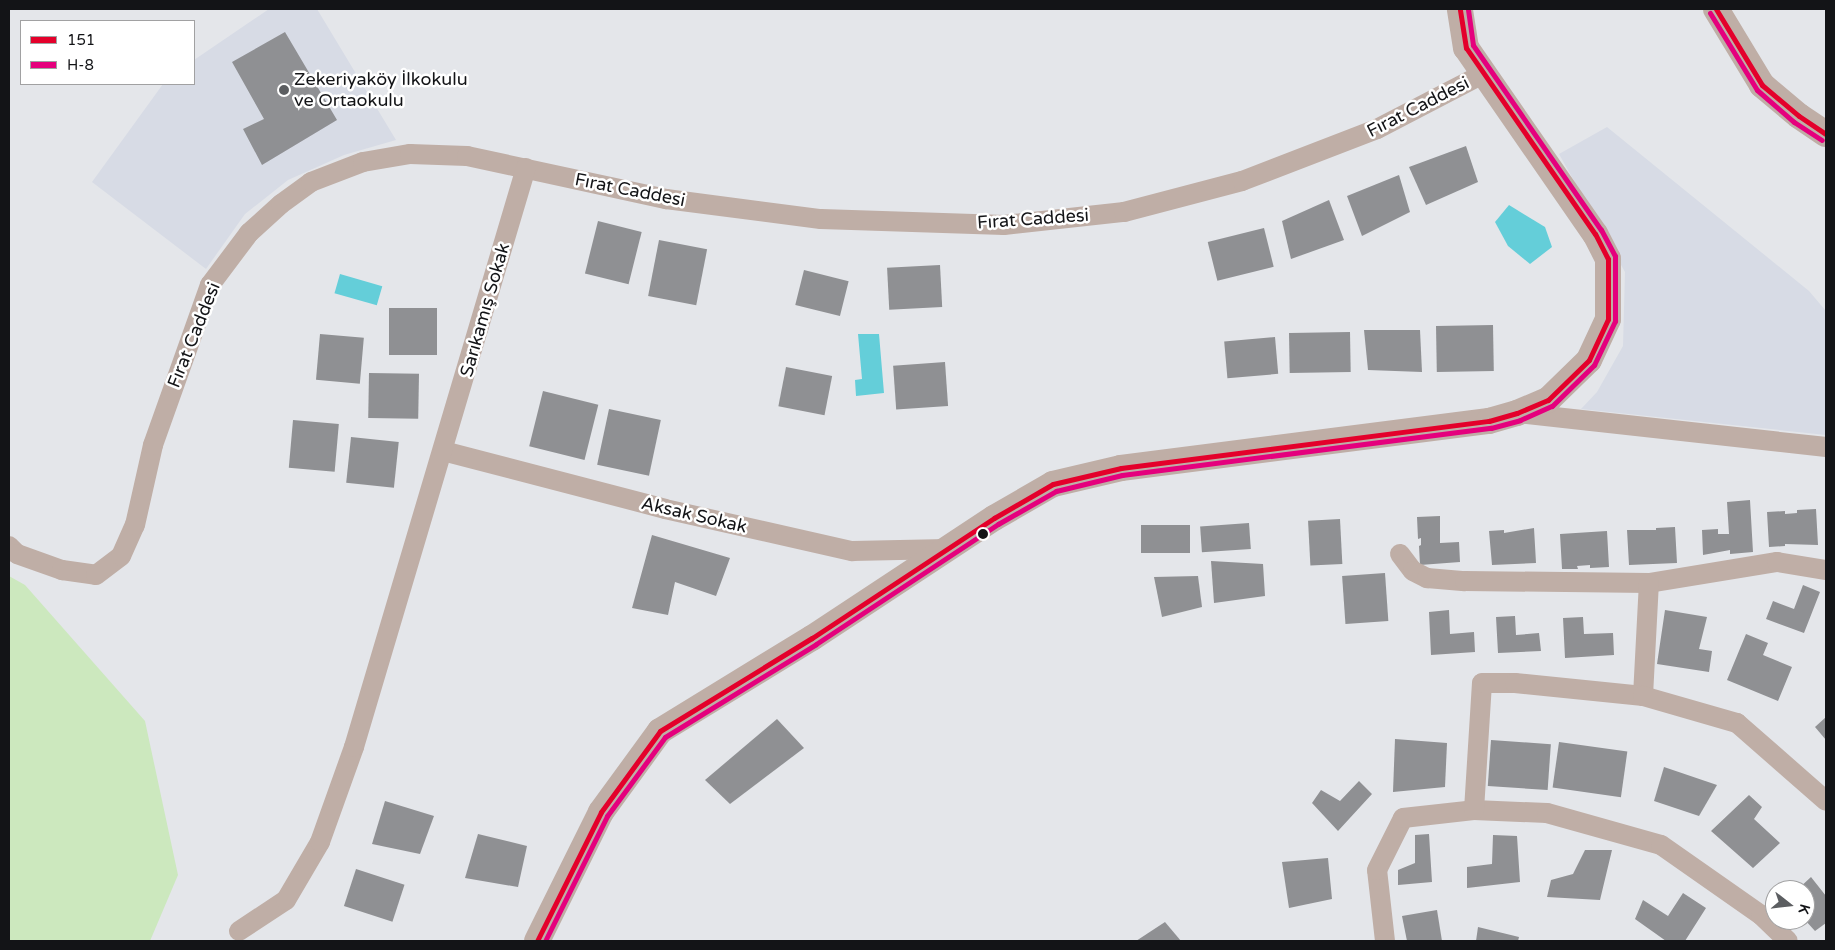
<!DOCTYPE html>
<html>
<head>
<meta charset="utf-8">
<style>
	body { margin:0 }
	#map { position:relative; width:1835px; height:950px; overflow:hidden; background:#e4e6ea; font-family:"Varela Round",sans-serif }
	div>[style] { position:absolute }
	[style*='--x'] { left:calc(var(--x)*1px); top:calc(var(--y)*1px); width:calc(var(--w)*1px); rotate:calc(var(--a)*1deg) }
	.built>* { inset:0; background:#d7dbe5 }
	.green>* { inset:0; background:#cce8be }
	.water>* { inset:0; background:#64ced9; transform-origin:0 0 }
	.building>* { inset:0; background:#8f9093; transform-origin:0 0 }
	.minor>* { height:20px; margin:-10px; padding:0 10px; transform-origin:10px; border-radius:10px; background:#bfaea6 }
	.tertiary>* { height:26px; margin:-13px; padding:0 13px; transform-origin:13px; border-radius:13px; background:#bfaea6 }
	.bus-1>* { height:5px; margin:-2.5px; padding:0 2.5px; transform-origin:2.5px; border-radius:2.5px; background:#e4002b }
	.bus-2>* { height:5px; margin:-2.5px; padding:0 2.5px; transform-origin:2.5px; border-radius:2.5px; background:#e5007d }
	.dots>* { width:14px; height:14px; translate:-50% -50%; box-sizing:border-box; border:2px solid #fff; border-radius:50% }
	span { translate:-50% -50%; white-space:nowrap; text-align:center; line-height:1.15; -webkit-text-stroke:5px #fff; paint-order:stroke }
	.poi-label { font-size:18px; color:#131417 }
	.left { translate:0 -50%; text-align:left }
	.street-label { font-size:18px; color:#131417 }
	.frame { position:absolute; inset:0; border:10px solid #131417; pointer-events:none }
	.legend { position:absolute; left:20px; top:20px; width:175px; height:65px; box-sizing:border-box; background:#fff; border:1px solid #a1a1a2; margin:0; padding:6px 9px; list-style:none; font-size:15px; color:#131417 }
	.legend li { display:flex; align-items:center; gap:10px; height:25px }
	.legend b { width:25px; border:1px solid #a1a1a2 }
	.north { position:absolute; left:1765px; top:880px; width:50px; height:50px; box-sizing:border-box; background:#fff; border:1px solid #a1a1a2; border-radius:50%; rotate:106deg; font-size:14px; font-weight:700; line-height:20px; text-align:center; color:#131417 }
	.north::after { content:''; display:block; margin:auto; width:18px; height:22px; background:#5c5e61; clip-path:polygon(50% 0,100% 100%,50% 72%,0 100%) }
</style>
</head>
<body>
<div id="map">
	<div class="built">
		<i style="clip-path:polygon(269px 9px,317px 9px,396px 140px,344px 155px,288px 180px,245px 214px,206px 269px,92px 182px,163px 84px,194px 84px,194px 60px)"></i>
		<i style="clip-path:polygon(1607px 127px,1809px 291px,1826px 311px,1826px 435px,1581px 409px,1597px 392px,1623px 346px,1625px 272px,1559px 154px)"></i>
	</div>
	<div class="green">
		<i style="clip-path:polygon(9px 576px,25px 585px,145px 721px,178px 875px,150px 941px,9px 941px)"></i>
	</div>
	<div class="water">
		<i style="clip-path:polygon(1509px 205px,1545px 227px,1552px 247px,1530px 264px,1508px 246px,1495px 222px)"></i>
		<i style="left:340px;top:274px;width:44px;height:20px;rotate:16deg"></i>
		<i style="clip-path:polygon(858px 334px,879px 334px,884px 393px,856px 396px,855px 380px,862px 379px)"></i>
	</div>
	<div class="building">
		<i style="clip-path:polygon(285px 32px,337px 120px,262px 165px,243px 129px,264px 119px,232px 62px)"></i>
		<i style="clip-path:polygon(1466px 146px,1478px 182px,1426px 205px,1409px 167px)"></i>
		<i style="clip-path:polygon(1399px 175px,1410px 212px,1362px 236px,1347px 196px)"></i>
		<i style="clip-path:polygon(1329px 200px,1344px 240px,1291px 259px,1282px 221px)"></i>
		<i style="left:598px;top:221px;width:45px;height:54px;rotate:14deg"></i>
		<i style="left:1264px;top:228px;width:40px;height:58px;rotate:76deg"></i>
		<i style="left:659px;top:240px;width:49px;height:57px;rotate:11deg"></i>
		<i style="left:940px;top:265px;width:42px;height:53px;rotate:87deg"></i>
		<i style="left:804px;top:270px;width:46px;height:36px;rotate:14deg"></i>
		<i style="left:389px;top:308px;width:48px;height:47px"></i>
		<i style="left:1493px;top:325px;width:46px;height:57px;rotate:89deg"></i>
		<i style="clip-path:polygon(1364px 330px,1420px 330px,1422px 372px,1368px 370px)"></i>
		<i style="left:1350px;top:332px;width:40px;height:61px;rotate:89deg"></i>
		<i style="left:320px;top:334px;width:44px;height:46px;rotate:5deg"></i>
		<i style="left:1275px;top:337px;width:37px;height:51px;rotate:85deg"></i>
		<i style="left:945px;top:362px;width:44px;height:52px;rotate:86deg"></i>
		<i style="left:786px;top:367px;width:47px;height:40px;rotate:11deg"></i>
		<i style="left:369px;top:373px;width:50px;height:45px;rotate:1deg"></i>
		<i style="left:543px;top:391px;width:57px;height:57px;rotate:14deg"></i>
		<i style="left:609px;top:409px;width:53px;height:57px;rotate:12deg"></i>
		<i style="left:293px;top:420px;width:46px;height:48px;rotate:5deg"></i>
		<i style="left:351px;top:437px;width:48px;height:46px;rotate:6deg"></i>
		<i style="clip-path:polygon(1750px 500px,1753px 552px,1730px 554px,1730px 550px,1703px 555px,1702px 530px,1718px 529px,1718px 534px,1729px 534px,1727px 502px)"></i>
		<i style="clip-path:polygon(1816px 509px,1818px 545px,1785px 544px,1785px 546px,1769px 547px,1767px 512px,1785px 511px,1785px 514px,1797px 513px,1797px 510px)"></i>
		<i style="clip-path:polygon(1440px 516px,1440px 543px,1459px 542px,1460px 562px,1420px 565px,1419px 546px,1421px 545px,1421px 538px,1418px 539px,1417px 517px)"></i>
		<i style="left:1340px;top:519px;width:45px;height:32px;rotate:87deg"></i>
		<i style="left:1249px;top:523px;width:26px;height:49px;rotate:86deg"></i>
		<i style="left:1190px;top:525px;width:28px;height:49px;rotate:90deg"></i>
		<i style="clip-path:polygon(1675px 527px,1677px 563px,1629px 565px,1627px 530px,1656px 530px,1656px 528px)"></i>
		<i style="clip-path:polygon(1534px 528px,1536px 563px,1492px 565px,1489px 531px,1504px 530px,1504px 533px)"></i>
		<i style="clip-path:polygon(1607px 531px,1609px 567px,1590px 568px,1590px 565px,1577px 566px,1578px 569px,1562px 569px,1560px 534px)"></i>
		<i style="clip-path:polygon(652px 535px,730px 558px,716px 596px,675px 582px,668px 615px,632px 608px)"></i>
		<i style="clip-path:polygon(1211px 561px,1263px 564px,1265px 596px,1214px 603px)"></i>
		<i style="left:1385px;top:573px;width:48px;height:43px;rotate:86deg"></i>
		<i style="clip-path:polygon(1198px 576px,1202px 607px,1162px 617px,1154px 577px)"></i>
		<i style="clip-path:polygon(1803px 585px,1820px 592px,1804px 633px,1766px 619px,1773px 601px,1794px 609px)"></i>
		<i style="clip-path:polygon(1449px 610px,1450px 634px,1474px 632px,1475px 652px,1431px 655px,1429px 612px)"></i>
		<i style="clip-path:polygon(1665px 610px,1707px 617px,1699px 649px,1712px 651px,1709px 672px,1657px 664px)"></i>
		<i style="clip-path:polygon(1515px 616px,1516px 635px,1539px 633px,1541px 651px,1498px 653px,1496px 617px)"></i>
		<i style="clip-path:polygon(1583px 617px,1584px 634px,1613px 633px,1614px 655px,1565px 658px,1563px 618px)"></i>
		<i style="clip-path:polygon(1746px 634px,1768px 643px,1763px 655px,1792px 667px,1778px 701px,1727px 680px)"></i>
		<i style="clip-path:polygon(1826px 717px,1826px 740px,1815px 727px)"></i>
		<i style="clip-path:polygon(777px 719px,804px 748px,730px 804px,705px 780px)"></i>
		<i style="clip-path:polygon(1395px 739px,1447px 743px,1445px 787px,1393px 792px)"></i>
		<i style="left:1491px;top:740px;width:60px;height:46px;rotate:4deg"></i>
		<i style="left:1559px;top:742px;width:69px;height:46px;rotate:8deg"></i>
		<i style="clip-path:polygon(1664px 767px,1717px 785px,1699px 816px,1654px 801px)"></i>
		<i style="clip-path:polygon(1359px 781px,1372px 794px,1338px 831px,1312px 803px,1321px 790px,1340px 801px)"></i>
		<i style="clip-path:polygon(1749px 795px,1762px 807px,1754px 819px,1780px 843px,1753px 868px,1711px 831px)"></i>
		<i style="clip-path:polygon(385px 801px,434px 816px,420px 854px,372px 844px)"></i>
		<i style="clip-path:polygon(478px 834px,527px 846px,518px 887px,465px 878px)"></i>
		<i style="clip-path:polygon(1429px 834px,1432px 882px,1398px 885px,1398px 870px,1415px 863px,1415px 835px)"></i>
		<i style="clip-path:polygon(1493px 835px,1517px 836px,1520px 882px,1467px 888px,1467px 867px,1492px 864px)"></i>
		<i style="clip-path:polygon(1585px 850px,1612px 850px,1600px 900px,1547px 897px,1551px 880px,1573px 874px)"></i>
		<i style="clip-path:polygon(1328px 858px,1332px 899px,1289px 908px,1282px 862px)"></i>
		<i style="left:356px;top:869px;width:51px;height:39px;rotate:18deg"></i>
		<i style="clip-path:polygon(1811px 877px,1826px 896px,1826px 923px,1815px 931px,1805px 920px,1805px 890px,1797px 890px)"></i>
		<i style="clip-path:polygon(1683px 893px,1706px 908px,1685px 941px,1666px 941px,1635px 919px,1643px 900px,1668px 916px)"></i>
		<i style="clip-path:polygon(1437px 910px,1442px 941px,1407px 941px,1402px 916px)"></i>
		<i style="clip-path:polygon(1165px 922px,1181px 941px,1136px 941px)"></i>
		<i style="clip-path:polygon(1478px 927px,1519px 937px,1518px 941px,1476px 941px)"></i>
	</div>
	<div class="minor">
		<i style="--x:1518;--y:413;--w:310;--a:6.3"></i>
		<i style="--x:443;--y:451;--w:229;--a:14.6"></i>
		<i style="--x:665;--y:509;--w:192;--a:12.7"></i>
		<i style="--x:852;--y:551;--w:95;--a:-1.2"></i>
		<i style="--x:9;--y:546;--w:11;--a:45"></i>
		<i style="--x:17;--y:554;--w:48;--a:19.6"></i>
		<i style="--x:62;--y:570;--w:34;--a:8"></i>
		<i style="--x:96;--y:575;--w:31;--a:-37"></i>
		<i style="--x:121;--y:556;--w:34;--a:-66"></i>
		<i style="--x:135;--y:525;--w:82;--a:-77.3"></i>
		<i style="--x:153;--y:445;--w:170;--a:-70.4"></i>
		<i style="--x:210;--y:285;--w:65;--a:-53.1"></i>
		<i style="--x:249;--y:233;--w:43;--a:-42.2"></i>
		<i style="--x:281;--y:204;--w:37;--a:-36"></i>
		<i style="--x:311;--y:182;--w:56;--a:-21"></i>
		<i style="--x:363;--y:162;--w:48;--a:-9.7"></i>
		<i style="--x:410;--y:154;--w:57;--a:2"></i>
		<i style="--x:467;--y:156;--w:204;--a:12.2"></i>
		<i style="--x:666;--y:199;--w:156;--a:7.4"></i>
		<i style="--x:821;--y:219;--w:183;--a:1.9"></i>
		<i style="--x:1004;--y:225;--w:121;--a:-6.2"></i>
		<i style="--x:1124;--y:212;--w:122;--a:-14.7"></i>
		<i style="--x:1242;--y:181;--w:145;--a:-21.1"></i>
		<i style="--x:1377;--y:129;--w:119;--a:-27.4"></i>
		<i style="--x:1400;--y:554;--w:21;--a:53"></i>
		<i style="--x:1413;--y:571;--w:16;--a:27"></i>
		<i style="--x:1427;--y:578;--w:38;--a:5"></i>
		<i style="--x:1465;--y:581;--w:184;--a:0.6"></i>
		<i style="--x:1649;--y:583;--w:130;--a:-9.3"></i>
		<i style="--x:1777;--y:562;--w:50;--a:9.3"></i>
		<i style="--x:1643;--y:696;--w:113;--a:-87"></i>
		<i style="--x:1474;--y:810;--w:73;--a:2.4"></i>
		<i style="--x:1547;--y:813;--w:118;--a:15.7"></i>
		<i style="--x:1661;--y:845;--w:122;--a:35"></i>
		<i style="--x:1761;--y:915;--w:37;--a:44"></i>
		<i style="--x:239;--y:931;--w:56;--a:-33.4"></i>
		<i style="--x:286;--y:900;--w:67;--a:-59.6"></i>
		<i style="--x:320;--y:842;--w:101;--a:-70.3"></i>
		<i style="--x:354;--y:747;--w:604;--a:-73.46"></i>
		<i style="--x:1385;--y:941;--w:71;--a:-96.4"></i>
		<i style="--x:1377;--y:870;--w:58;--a:-63.4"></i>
		<i style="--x:1403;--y:818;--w:71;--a:-6.4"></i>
		<i style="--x:1474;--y:810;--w:127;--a:-86.4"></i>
		<i style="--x:1482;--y:683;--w:33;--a:0"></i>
		<i style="--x:1515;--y:683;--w:129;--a:5.8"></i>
		<i style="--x:1643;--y:696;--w:98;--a:16"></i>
		<i style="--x:1737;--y:723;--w:118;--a:41.2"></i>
	</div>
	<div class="tertiary">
		<i style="--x:1716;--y:9;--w:89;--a:58.8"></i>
		<i style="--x:1762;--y:85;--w:48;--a:40"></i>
		<i style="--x:1799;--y:116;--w:32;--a:34"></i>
		<i style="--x:537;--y:941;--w:144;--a:-63.6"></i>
		<i style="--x:601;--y:812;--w:100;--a:-53.9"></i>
		<i style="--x:660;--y:731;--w:178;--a:-31.5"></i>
		<i style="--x:812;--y:638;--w:218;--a:-33.4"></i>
		<i style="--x:994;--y:518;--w:68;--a:-30"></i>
		<i style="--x:1053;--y:484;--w:70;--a:-13.2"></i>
		<i style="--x:1121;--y:468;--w:371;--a:-7.3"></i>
		<i style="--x:1489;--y:421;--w:29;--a:-16"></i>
		<i style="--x:1517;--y:413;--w:34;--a:-23"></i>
		<i style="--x:1548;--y:400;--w:57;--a:-44.3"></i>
		<i style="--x:1589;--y:360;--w:45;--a:-65.1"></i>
		<i style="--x:1608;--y:319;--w:60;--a:-90"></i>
		<i style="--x:1608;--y:259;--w:28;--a:-117"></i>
		<i style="--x:1595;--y:234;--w:226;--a:-124.7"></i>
		<i style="--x:1466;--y:48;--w:39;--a:-99"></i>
	</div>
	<div class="bus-1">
		<i style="--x:1716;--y:9;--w:89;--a:58.8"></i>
		<i style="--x:1762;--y:85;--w:48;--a:40"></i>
		<i style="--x:1799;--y:116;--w:32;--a:34"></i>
		<i style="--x:537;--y:941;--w:144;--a:-63.6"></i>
		<i style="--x:601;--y:812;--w:100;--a:-53.9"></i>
		<i style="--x:660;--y:731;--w:178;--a:-31.5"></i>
		<i style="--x:812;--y:638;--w:218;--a:-33.4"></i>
		<i style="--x:994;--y:518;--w:68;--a:-30"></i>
		<i style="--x:1053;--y:484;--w:70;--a:-13.2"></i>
		<i style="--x:1121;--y:468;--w:371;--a:-7.3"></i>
		<i style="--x:1489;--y:421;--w:29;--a:-16"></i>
		<i style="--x:1517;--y:413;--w:34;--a:-23"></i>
		<i style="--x:1548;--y:400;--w:57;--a:-44.3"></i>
		<i style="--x:1589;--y:360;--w:45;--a:-65.1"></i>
		<i style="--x:1608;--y:319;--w:60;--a:-90"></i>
		<i style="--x:1608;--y:259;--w:28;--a:-117"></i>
		<i style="--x:1595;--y:234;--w:226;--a:-124.7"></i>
		<i style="--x:1466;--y:48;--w:39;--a:-99"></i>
	</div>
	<div class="bus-2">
		<i style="--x:1710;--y:13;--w:90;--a:58.6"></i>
		<i style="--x:1757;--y:90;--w:49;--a:40.9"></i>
		<i style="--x:1794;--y:122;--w:33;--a:33"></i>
		<i style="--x:545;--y:941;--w:140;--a:-63.6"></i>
		<i style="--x:607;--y:816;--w:98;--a:-53.7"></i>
		<i style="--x:665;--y:737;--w:177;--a:-31.6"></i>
		<i style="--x:816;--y:644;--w:218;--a:-33.4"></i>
		<i style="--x:998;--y:524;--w:67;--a:-29.6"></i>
		<i style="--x:1056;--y:491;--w:68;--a:-13.6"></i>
		<i style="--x:1122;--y:475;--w:372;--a:-7.3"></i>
		<i style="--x:1491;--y:428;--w:30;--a:-15"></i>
		<i style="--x:1520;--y:420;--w:35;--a:-24"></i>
		<i style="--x:1552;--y:406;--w:59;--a:-44.3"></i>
		<i style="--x:1594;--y:365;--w:49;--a:-64.5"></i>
		<i style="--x:1615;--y:321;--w:65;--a:-90"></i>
		<i style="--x:1615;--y:256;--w:30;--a:-118"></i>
		<i style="--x:1601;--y:230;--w:225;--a:-124.7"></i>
		<i style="--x:1473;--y:45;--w:36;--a:-98"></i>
	</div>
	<div class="dots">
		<i style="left:284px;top:90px;background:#5c5e61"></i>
		<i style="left:983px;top:534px;background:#131417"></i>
	</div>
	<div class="poi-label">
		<span class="left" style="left:294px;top:90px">Zekeriyaköy İlkokulu<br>ve Ortaokulu</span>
	</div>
	<div class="street-label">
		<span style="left:1418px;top:107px;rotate:-27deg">Fırat Caddesi</span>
		<span style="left:630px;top:190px;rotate:11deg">Fırat Caddesi</span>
		<span style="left:1033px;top:219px;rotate:-4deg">Fırat Caddesi</span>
		<span style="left:485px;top:310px;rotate:-74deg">Sarıkamış Sokak</span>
		<span style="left:194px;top:335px;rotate:-68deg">Fırat Caddesi</span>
		<span style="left:694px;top:515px;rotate:13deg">Aksak Sokak</span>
	</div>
	<div class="frame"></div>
	<ul class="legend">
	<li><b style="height:6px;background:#e4002b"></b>151</li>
	<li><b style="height:6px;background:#e5007d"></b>H-8</li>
	</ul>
	<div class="north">K</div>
</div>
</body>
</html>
